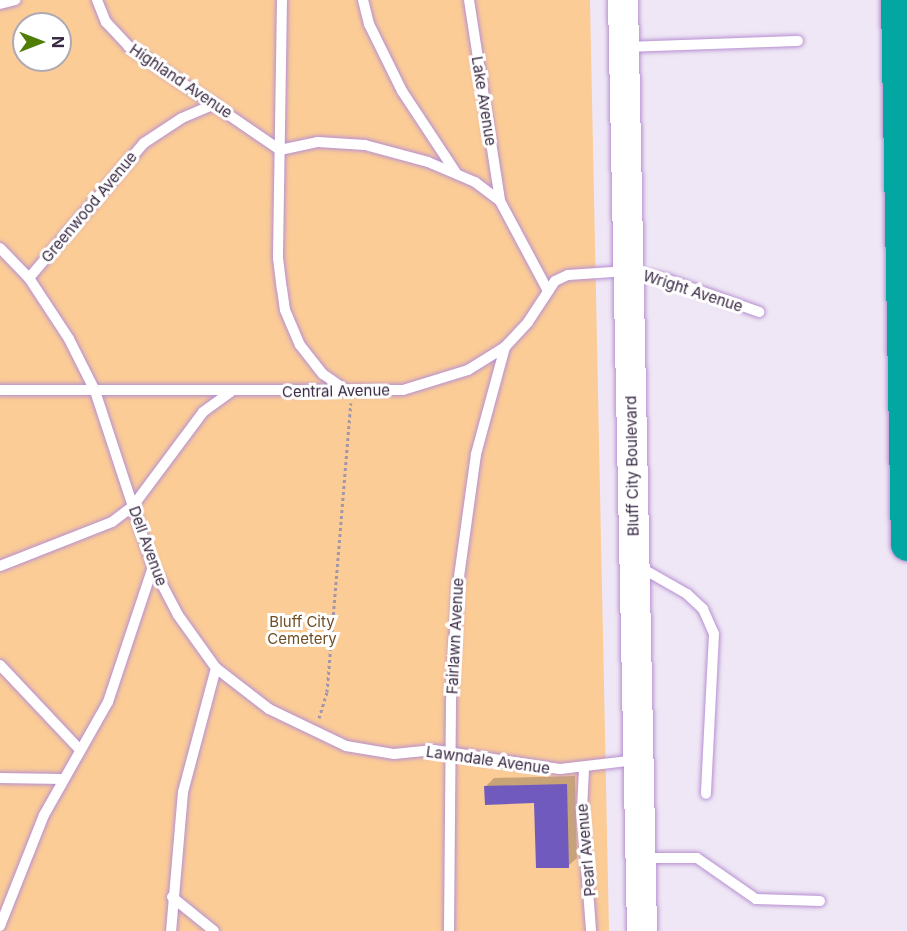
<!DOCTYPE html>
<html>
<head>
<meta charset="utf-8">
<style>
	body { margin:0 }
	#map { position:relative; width:907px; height:931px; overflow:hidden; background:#efe7f5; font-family:Inter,sans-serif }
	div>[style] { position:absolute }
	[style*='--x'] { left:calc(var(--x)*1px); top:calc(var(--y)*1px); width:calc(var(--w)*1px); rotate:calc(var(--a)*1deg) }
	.green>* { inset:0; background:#fbcc96 }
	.shadow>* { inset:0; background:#0003 }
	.building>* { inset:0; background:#715abe }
	.path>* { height:3px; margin-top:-1.5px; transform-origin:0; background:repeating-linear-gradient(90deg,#a297aa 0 3px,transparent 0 6px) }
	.roads { filter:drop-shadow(0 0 2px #b78fd2) drop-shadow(0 0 2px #b78fd2) }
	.lane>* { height:10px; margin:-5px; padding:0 5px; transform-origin:5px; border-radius:5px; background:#fff }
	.secondary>* { height:30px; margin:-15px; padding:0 15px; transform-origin:15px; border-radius:15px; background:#fff }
	.highway>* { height:33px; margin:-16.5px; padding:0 16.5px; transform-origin:16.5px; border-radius:16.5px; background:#02a7a2 }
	span { translate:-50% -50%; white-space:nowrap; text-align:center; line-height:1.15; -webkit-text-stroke:6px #fff; paint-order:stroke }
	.street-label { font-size:15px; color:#382843 }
	.park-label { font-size:15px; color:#6f4e24 }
	.north { position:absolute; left:12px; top:12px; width:60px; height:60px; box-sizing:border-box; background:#fff; border:2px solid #afa9b4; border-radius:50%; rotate:90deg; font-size:16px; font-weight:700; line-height:24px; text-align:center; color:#382843 }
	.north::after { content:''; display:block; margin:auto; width:21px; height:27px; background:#4f7d06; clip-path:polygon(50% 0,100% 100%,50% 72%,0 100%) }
</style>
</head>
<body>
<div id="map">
	<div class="green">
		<i style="clip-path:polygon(evenodd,0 0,590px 0,609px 931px,0 931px,0 0,24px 24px,60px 24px,60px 60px,24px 60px,24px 24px)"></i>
	</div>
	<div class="shadow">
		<i style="clip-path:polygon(575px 776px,577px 858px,568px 866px,535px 801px,485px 787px,494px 778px)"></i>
	</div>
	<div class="building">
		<i style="clip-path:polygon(567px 784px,569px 868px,536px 868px,534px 803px,485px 805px,484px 786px)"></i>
	</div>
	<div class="path">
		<i style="--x:319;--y:718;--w:27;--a:-73"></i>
		<i style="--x:327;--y:692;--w:290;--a:-85.3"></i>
	</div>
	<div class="roads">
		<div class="lane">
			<i style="--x:97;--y:0;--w:24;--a:68"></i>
			<i style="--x:106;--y:22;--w:33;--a:47"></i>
			<i style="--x:128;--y:46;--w:184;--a:34.4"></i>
			<i style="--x:282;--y:0;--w:258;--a:90.9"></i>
			<i style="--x:278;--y:258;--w:31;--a:83"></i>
			<i style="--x:282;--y:289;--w:21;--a:82"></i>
			<i style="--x:285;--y:310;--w:38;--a:67"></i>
			<i style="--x:300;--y:345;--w:37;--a:52"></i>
			<i style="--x:323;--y:374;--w:28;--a:35"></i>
			<i style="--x:363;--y:0;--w:25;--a:76"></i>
			<i style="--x:369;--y:24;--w:75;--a:63.8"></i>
			<i style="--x:402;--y:91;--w:98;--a:56.6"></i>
			<i style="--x:469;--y:0;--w:203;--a:81.2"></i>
			<i style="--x:0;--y:4;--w:16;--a:-15"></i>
			<i style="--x:624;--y:47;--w:174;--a:-2"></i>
			<i style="--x:280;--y:150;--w:39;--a:-12"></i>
			<i style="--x:318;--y:142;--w:47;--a:3.7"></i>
			<i style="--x:365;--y:145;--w:65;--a:15.1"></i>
			<i style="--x:428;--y:162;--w:51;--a:23.1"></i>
			<i style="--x:475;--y:182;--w:31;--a:37"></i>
			<i style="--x:500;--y:201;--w:102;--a:61.9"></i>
			<i style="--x:0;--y:248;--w:42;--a:46"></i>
			<i style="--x:29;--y:278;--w:73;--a:56.7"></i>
			<i style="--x:69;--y:339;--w:58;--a:63.4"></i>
			<i style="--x:95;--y:391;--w:185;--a:71.8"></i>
			<i style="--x:153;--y:567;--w:54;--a:62.5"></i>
			<i style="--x:178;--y:615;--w:65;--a:54.4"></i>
			<i style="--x:216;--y:668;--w:128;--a:104.9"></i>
			<i style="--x:183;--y:792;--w:140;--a:94.9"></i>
			<i style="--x:29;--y:278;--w:177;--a:-49.6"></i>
			<i style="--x:144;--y:143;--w:45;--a:-33.3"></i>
			<i style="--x:182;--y:118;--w:36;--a:-23"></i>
			<i style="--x:0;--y:390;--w:403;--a:0"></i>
			<i style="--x:403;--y:390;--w:68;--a:-17.1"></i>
			<i style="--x:468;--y:370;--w:44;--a:-31.9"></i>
			<i style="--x:505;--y:347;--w:34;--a:-47"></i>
			<i style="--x:528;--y:322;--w:49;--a:-56.6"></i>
			<i style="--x:555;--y:281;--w:14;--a:-25"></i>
			<i style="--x:568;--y:275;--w:60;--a:-3.8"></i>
			<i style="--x:628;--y:271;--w:39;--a:12"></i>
			<i style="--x:666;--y:279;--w:99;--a:19.5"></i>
			<i style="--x:0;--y:566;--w:120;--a:-21.4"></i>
			<i style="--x:112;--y:522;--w:26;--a:-37"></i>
			<i style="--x:133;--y:506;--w:117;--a:-53.3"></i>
			<i style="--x:203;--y:412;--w:34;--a:-36"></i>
			<i style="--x:638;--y:566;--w:56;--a:29.7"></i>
			<i style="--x:687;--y:594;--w:22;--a:43"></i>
			<i style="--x:703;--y:609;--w:27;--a:66"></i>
			<i style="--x:714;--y:634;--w:160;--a:92.9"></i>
			<i style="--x:0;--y:665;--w:117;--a:46.7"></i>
			<i style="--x:216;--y:668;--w:67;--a:37.7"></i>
			<i style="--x:269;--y:709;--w:85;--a:25.7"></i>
			<i style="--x:346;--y:746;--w:49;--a:9.5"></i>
			<i style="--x:394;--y:754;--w:40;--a:-5.7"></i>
			<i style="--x:434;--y:750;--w:127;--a:8.6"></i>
			<i style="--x:560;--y:769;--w:78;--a:-6.7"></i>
			<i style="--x:584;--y:769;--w:41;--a:92.8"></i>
			<i style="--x:582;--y:810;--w:121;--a:85.7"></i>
			<i style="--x:0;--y:778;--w:62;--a:0.9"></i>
			<i style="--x:641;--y:858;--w:56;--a:0"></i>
			<i style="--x:697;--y:858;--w:72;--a:34.8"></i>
			<i style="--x:756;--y:899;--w:64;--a:1.8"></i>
			<i style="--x:172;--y:897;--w:54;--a:39"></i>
			<i style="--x:0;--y:926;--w:119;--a:-68.4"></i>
			<i style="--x:44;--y:815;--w:130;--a:-60.5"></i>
			<i style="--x:108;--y:702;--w:142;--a:-71.6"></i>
			<i style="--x:449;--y:931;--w:230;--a:-89.5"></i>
			<i style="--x:451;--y:701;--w:117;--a:-86.6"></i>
			<i style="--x:458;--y:584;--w:131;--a:-82.1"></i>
			<i style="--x:476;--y:454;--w:111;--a:-74.8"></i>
		</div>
		<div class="secondary">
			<i style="--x:623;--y:0;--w:931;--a:88.83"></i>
		</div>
		<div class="highway">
			<i style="--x:897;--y:0;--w:544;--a:88.95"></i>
		</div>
	</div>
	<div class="street-label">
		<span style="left:181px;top:81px;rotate:34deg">Highland Avenue</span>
		<span style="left:484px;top:101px;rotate:81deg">Lake Avenue</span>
		<span style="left:89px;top:207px;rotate:-50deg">Greenwood Avenue</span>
		<span style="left:693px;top:291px;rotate:18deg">Wright Avenue</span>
		<span style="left:336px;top:391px;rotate:-1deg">Central Avenue</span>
		<span style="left:632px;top:466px;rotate:-91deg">Bluff City Boulevard</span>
		<span style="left:148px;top:546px;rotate:70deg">Dell Avenue</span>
		<span style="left:455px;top:636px;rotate:-87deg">Fairlawn Avenue</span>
		<span style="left:488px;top:760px;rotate:8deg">Lawndale Avenue</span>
		<span style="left:586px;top:850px;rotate:-95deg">Pearl Avenue</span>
	</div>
	<div class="park-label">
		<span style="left:302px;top:630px">Bluff City<br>Cemetery</span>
	</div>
	<div class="north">N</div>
</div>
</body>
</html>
